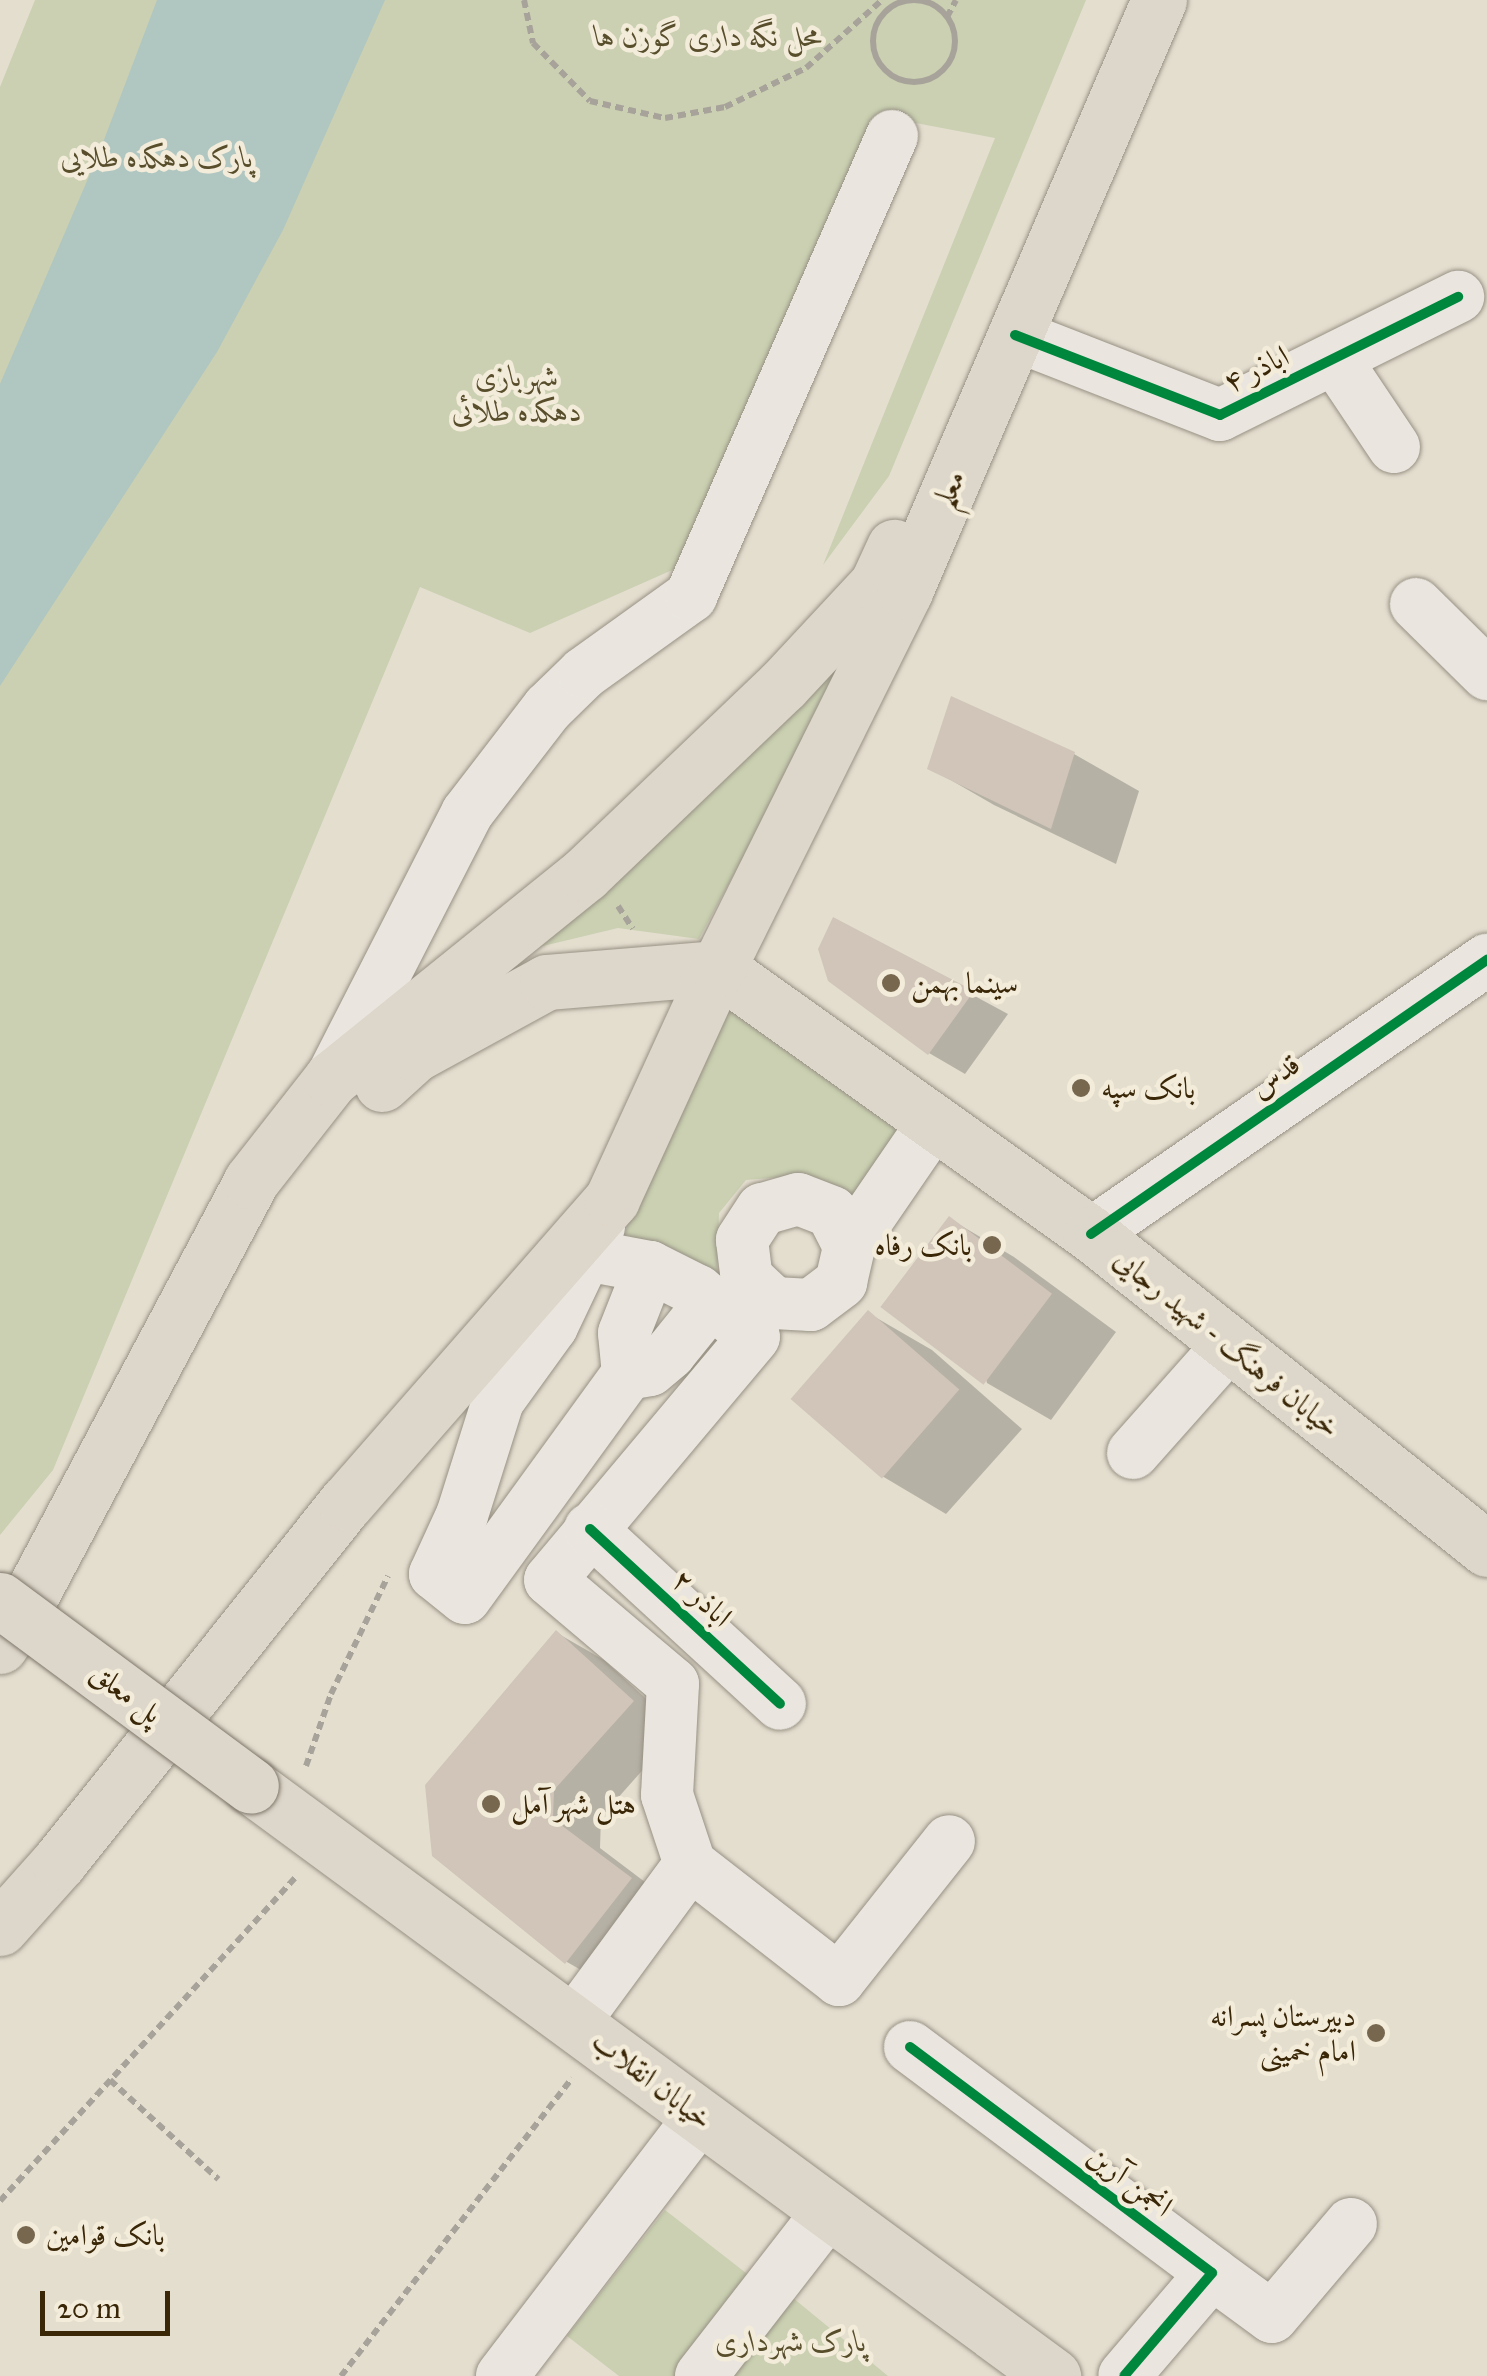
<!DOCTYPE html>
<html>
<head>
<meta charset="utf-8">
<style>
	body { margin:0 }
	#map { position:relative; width:1487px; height:2376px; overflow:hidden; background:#e4decf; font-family:"IM FELL Great Primer",Amiri,serif }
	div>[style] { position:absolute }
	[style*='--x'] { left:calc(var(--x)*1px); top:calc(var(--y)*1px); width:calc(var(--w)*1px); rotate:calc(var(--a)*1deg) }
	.green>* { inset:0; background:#cad0b1 }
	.water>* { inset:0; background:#b0c6c1 }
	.shadow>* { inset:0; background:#0003 }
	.building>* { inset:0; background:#d0c5b8; transform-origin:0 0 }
	.path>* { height:6px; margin-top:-3px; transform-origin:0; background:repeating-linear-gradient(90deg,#a8a39a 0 8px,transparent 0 13px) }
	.path>.ring { margin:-3px; padding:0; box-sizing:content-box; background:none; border:6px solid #a8a39a; border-radius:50% }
	.roads { filter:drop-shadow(0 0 2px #979184) drop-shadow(0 0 2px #979184) }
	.minor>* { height:52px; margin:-26px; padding:0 26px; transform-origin:26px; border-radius:26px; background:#eae6df }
	.major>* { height:55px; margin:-27.5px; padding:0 27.5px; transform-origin:27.5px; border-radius:27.5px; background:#ddd6ca }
	.bridges { filter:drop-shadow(0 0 2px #7e776a) drop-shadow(0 0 2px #7e776a) }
	.major-bridge>* { height:55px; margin:-27.5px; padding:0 27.5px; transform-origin:27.5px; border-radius:27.5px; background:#ddd6ca }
	.cycleway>* { height:10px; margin:-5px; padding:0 5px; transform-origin:5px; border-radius:5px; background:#00873e }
	.dots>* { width:28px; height:28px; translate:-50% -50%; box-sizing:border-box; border:5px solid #f3ecda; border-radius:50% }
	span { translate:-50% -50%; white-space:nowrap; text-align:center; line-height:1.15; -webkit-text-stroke:9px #f3ecda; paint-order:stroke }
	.park-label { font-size:30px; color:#584e2c; font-style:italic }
	.street-label { font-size:30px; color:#3a2708 }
	.poi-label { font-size:30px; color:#3a2708 }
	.left { translate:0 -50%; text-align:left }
	.right { translate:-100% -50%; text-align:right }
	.scale { position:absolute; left:40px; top:2291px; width:130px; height:45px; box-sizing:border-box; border:5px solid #3a2708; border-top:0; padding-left:12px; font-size:30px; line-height:35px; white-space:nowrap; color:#3a2708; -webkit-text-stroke:8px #f3ecda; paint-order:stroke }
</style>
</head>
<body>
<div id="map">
	<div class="green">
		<i style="clip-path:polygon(35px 0,1086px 0,889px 476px,823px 565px,995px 138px,884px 117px,679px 567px,530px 633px,420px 587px,53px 1470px,0 1535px,0 87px)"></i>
		<i style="clip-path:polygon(863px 635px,699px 939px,618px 928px,543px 946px,514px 959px)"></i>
		<i style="clip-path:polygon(727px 1003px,895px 1126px,897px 1152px,851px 1200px,807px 1175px,746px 1180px,719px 1213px,717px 1280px,625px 1234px,635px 1195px)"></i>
		<i style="clip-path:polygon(665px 2210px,755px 2280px,680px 2376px,619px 2376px,567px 2336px)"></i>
		<i style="clip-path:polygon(787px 2293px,888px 2376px,719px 2376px)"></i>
	</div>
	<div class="water">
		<i style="clip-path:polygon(157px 0,385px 0,283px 230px,217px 352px,0 686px,0 384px,99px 153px)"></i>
	</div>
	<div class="shadow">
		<i style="clip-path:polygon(1074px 754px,1139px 791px,1116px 864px,994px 805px,930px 768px)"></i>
		<i style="clip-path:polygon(834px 920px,1008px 1014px,965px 1074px,929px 1053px)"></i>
		<i style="clip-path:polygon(950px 1219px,1014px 1257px,1116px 1332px,1051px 1420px,987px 1383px)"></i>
		<i style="clip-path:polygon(868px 1313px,932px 1350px,1022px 1429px,946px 1514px,882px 1476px)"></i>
		<i style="clip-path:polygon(557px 1633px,604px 1660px,679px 1729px,601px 1817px,600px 1848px,678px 1907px,614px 1989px,567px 1962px,435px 1855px)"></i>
	</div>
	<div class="building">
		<i style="clip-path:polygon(951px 696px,1075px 752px,1051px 829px,927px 769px)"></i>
		<i style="clip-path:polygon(833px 917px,974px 991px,928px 1055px,828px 981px,818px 949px)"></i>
		<i style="left:949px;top:1216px;width:129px;height:114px;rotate:37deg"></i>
		<i style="left:868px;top:1310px;width:121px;height:118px;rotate:41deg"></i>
		<i style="clip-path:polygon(556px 1630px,634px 1701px,554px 1790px,553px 1819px,632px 1878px,565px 1964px,432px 1856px,425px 1785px)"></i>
	</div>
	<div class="path">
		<i style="--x:524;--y:0;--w:44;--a:78.2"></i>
		<i style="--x:533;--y:43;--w:81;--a:45.5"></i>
		<i style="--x:590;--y:101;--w:77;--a:12.8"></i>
		<i style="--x:665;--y:118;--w:61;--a:-10.4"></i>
		<i style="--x:725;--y:107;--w:90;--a:-25.7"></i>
		<i style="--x:806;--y:68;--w:102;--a:-41.8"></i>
		<i class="ring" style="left:873px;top:0;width:76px;height:76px"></i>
		<i style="--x:947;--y:17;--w:19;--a:-62"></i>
		<i style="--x:618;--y:906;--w:27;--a:57"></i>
		<i style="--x:306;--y:1766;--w:76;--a:-70.9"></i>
		<i style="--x:331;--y:1694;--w:131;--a:-64.2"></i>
		<i style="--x:110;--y:2080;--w:147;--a:42.5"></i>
		<i style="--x:0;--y:2201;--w:439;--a:-47.6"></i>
		<i style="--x:341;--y:2376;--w:377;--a:-52.2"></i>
	</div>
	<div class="roads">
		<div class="minor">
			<i style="--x:1015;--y:335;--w:220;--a:21.3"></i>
			<i style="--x:1220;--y:415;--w:266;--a:-26.4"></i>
			<i style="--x:1335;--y:359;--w:106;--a:56.2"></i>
			<i style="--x:1416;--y:604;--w:100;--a:44.6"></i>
			<i style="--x:331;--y:1079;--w:299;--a:-62.9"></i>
			<i style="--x:467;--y:813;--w:133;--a:-52.4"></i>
			<i style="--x:548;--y:708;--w:50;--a:-44.2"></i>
			<i style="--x:584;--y:673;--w:132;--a:-35.7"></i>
			<i style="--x:691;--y:596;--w:502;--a:-66.4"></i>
			<i style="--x:599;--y:1227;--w:110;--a:115.4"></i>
			<i style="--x:552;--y:1326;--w:92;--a:125.8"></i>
			<i style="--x:498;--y:1401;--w:120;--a:107.5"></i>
			<i style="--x:462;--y:1515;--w:65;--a:114.6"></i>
			<i style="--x:435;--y:1574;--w:38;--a:39"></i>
			<i style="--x:465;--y:1598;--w:277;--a:-54"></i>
			<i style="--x:628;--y:1374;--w:41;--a:-95.6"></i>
			<i style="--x:624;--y:1333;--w:71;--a:-68.5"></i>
			<i style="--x:1091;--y:1234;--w:482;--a:-34.7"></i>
			<i style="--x:849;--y:1246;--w:38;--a:-117"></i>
			<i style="--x:832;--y:1212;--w:36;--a:-159"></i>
			<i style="--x:798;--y:1199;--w:37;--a:164"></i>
			<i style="--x:762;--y:1209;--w:37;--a:123"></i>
			<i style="--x:742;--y:1240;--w:38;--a:83"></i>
			<i style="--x:747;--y:1278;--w:37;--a:43"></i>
			<i style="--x:774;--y:1303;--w:37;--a:3"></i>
			<i style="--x:811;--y:1305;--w:38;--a:-37"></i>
			<i style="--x:841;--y:1282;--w:37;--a:-77"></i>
			<i style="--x:849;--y:1246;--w:150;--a:-55.6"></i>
			<i style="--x:586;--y:1255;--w:65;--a:10.6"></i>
			<i style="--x:650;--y:1267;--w:54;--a:26.6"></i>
			<i style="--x:698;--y:1291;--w:72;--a:39.4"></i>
			<i style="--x:754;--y:1337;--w:317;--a:130"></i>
			<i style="--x:550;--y:1580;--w:161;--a:40.2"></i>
			<i style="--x:673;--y:1684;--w:111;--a:93.1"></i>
			<i style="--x:667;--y:1795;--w:73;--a:71.6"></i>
			<i style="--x:690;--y:1864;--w:189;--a:37.9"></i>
			<i style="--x:839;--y:1980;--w:177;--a:-51.6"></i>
			<i style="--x:628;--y:1374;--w:22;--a:-10"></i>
			<i style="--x:650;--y:1370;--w:26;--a:-40"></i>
			<i style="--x:670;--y:1353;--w:65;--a:-51.2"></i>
			<i style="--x:1133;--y:1453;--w:144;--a:-48.4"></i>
			<i style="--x:590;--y:1529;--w:258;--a:42.6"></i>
			<i style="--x:574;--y:2022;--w:196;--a:-53.7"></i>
			<i style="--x:910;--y:2047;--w:377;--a:36.8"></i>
			<i style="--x:1212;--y:2273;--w:135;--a:130.5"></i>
			<i style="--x:1212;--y:2273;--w:74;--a:36.3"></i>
			<i style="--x:1272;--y:2317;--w:122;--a:-49.7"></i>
			<i style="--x:502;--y:2376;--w:327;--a:-52.6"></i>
			<i style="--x:701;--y:2376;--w:207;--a:-52.2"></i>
		</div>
		<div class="major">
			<i style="--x:718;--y:968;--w:458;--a:35.5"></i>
			<i style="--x:1091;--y:1234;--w:506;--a:38.5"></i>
			<i style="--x:382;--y:1084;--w:45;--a:-42.3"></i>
			<i style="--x:415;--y:1054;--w:150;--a:-28.6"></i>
			<i style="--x:547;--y:982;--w:172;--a:-4.7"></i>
			<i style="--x:0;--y:1646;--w:36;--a:-56"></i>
			<i style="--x:20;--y:1616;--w:493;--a:-62"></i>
			<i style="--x:251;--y:1181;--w:130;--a:-51.9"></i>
			<i style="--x:331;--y:1079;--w:326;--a:-38.9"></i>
			<i style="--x:585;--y:874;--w:272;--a:-43.7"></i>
			<i style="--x:782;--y:686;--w:139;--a:-47"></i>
			<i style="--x:877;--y:584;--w:41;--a:-65.3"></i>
			<i style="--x:251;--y:1786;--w:996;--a:36.34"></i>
			<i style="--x:0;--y:1928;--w:89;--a:-48.2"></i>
			<i style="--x:59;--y:1862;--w:460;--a:-51.4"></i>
			<i style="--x:346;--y:1503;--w:404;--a:-48.8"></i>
			<i style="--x:612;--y:1199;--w:254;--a:-65.4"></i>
			<i style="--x:718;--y:968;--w:421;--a:-63.6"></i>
			<i style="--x:905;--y:591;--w:643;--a:-66.74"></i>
		</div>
	</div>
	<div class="bridges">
		<div class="major-bridge">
			<i style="--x:0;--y:1600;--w:312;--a:36.5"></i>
		</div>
	</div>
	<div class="cycleway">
		<i style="--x:1015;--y:335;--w:220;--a:21.3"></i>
		<i style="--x:1220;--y:415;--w:266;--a:-26.4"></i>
		<i style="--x:1091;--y:1234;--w:482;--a:-34.7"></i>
		<i style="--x:590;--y:1529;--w:258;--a:42.6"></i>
		<i style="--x:910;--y:2047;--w:377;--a:36.8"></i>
		<i style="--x:1212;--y:2273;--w:135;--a:130.5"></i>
	</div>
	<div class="dots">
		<i style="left:891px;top:983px;background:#76674e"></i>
		<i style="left:1081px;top:1088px;background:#76674e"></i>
		<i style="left:992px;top:1245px;background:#76674e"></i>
		<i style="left:491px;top:1804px;background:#76674e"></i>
		<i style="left:1376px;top:2033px;background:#76674e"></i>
		<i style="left:26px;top:2235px;background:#76674e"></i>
	</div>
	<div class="park-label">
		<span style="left:709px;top:36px">محل نگه داری گوزن ها</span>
		<span style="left:157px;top:157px">پارک دهکده طلایی</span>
		<span style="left:517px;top:393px">شهربازی<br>دهکده طلائی</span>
		<span style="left:791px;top:2341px">پارک شهرداری</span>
	</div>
	<div class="street-label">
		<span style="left:1256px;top:369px;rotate:-26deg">اباذر ۴</span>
		<span style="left:949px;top:489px;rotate:-67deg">معلم</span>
		<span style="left:1275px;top:1076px;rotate:-35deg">قدس</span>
		<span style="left:1227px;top:1343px;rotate:39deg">خیابان فرهنگ - شهید رجایی</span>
		<span style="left:702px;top:1598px;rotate:43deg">اباذر ۲</span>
		<span style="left:126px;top:1693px;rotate:36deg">پل معلق</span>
		<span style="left:652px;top:2080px;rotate:37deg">خیابان انقلاب</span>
		<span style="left:1130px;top:2181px;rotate:37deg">انجمن آرین</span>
	</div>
	<div class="poi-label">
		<span class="left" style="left:911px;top:983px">سینما بهمن</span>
		<span class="left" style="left:1101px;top:1088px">بانک سپه</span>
		<span class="right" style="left:972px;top:1245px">بانک رفاه</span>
		<span class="left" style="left:511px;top:1804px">هتل شهر آمل</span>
		<span class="right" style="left:1356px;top:2033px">دبیرستان پسرانه<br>امام خمینی</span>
		<span class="left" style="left:46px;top:2235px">بانک قوامین</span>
	</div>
	<div class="scale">20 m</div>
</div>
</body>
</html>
